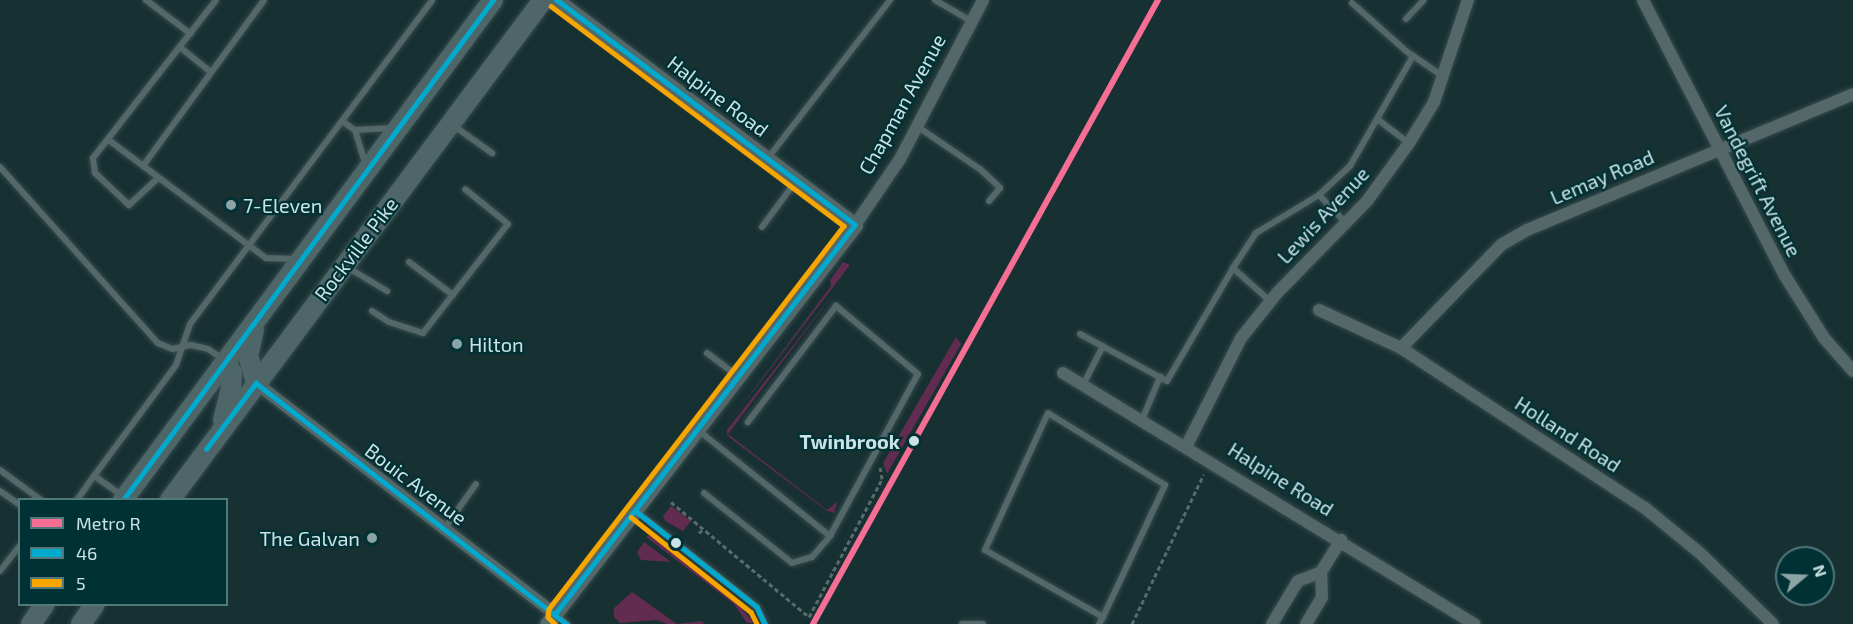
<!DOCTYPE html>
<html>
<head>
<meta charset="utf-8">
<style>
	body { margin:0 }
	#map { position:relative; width:1853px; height:624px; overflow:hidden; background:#173032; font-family:"Exo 2",sans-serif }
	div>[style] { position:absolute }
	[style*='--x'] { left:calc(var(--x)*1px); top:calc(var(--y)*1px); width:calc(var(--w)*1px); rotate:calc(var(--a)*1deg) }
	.green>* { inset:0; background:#612c4f }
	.path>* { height:3px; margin-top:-1.5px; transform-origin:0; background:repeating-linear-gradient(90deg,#586a6b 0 4.5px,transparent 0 7.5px) }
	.roads { filter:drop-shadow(0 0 2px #364b4c) drop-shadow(0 0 2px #364b4c) }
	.service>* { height:6px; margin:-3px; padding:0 3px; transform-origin:3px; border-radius:3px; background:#546769 }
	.minor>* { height:12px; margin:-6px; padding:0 6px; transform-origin:6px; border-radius:6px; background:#546769 }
	.tertiary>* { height:15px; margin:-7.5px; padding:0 7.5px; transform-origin:7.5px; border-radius:7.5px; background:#546769 }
	.primary>* { height:20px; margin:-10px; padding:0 10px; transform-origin:10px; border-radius:10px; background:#4e6668 }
	.bus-1>* { height:4.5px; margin:-2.25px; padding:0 2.25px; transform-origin:2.25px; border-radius:2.25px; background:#00a9ce }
	.bus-2>* { height:4.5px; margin:-2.25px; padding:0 2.25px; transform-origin:2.25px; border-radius:2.25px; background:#f7a600 }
	.metro-1>* { height:6px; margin:-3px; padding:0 3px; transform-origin:3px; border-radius:3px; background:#f56f94 }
	.dots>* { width:16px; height:16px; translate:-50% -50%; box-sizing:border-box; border:3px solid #003134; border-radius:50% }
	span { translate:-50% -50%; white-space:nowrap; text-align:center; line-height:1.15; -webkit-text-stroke:4.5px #003134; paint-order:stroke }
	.street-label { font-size:20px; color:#cce3e5 }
	.poi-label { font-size:20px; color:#cce3e5 }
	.left { translate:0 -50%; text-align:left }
	.right { translate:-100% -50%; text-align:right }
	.stop-label { font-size:20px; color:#cce3e5; font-weight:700 }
	.legend { position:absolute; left:18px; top:498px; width:210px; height:108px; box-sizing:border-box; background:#003134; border:2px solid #52787b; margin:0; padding:8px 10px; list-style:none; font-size:18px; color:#cce3e5 }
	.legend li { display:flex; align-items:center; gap:12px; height:30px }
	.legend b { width:30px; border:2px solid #52787b }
	.north { position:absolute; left:1775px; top:546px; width:60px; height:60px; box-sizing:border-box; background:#003134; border:2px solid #52787b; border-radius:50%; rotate:71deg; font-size:16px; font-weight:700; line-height:24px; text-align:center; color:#cce3e5 }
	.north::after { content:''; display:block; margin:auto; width:21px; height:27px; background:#8da4a6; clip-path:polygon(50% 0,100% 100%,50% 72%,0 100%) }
</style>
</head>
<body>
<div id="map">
	<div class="green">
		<i style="clip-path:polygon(843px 262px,850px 265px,728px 424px,831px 286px,830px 280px)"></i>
		<i style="clip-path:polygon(842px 283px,728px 434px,827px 510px,838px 501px,834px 513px,827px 511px,730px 438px,727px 434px,727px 430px)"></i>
		<i style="clip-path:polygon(956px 337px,961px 344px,887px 474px,883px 463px)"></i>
		<i style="clip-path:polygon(671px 506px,691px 521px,683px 531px,665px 521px,663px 516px)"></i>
		<i style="clip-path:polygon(649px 535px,732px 597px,754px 623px,747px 623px,734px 604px,646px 537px)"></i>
		<i style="clip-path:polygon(644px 542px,671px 562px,641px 560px,637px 552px)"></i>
		<i style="clip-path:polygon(632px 592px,677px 624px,701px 621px,705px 624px,667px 624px,657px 620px,620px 623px,614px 617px,614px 608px)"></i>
	</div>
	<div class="path">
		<i style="--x:671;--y:502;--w:180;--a:39.8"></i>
		<i style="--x:809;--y:617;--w:156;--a:-62.1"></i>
		<i style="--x:882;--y:479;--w:12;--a:-99"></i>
		<i style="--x:699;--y:533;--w:6;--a:-45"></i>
		<i style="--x:1132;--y:624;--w:166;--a:-64.4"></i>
	</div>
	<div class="roads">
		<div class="service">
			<i style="--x:146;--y:0;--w:56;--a:37.1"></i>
			<i style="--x:935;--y:0;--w:42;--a:30.3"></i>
			<i style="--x:1352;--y:3;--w:72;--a:41.6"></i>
			<i style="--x:1406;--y:51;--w:46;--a:34.4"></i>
			<i style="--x:1406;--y:19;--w:26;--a:-47"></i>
			<i style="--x:181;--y:48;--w:38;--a:39"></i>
			<i style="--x:1377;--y:119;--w:40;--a:37"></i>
			<i style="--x:342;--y:121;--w:16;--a:35"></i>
			<i style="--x:355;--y:130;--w:34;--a:73"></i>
			<i style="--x:454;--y:126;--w:47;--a:35.4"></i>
			<i style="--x:918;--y:127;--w:76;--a:34.3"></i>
			<i style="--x:981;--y:170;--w:26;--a:43"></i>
			<i style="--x:1000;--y:188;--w:17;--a:130"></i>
			<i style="--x:355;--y:130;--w:38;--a:-3"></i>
			<i style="--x:110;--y:141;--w:195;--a:36.9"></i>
			<i style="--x:266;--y:258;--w:29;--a:2"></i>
			<i style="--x:768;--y:158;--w:200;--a:-52.3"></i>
			<i style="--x:143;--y:166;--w:205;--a:-53.9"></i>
			<i style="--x:0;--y:167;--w:237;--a:48.1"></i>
			<i style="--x:158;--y:343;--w:15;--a:23"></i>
			<i style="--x:172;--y:349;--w:19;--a:-12"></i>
			<i style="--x:191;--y:345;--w:17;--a:13"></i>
			<i style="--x:208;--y:349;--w:18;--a:34"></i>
			<i style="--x:158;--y:178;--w:40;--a:137"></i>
			<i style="--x:129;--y:205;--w:47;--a:-136.7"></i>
			<i style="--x:95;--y:173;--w:15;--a:-98"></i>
			<i style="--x:93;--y:158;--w:200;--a:-52.1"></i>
			<i style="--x:1346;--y:223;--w:39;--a:-134"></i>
			<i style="--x:1319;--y:195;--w:42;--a:-43.1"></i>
			<i style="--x:1350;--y:166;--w:127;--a:-60.2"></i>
			<i style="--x:762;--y:227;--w:57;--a:-53.5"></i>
			<i style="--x:409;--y:262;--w:55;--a:36.9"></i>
			<i style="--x:347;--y:267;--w:47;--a:31"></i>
			<i style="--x:1270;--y:301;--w:50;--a:-138.3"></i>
			<i style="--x:1233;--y:268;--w:42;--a:-56.7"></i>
			<i style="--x:1256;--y:233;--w:74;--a:-31.1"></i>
			<i style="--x:372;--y:311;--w:20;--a:33"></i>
			<i style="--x:389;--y:322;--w:36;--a:18"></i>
			<i style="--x:423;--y:333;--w:138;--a:-52.1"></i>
			<i style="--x:508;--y:224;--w:55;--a:-140.9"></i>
			<i style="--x:1080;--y:334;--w:99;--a:28.4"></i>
			<i style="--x:1167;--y:381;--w:131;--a:-59.7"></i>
			<i style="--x:707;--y:353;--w:39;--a:37"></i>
			<i style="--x:1083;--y:385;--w:44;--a:-62.9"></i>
			<i style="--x:1142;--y:420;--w:47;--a:-67.3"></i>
			<i style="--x:698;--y:430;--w:169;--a:38.8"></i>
			<i style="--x:0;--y:470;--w:51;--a:36.2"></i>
			<i style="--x:0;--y:491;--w:24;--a:35"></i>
			<i style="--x:704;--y:493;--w:112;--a:38.5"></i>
			<i style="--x:792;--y:563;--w:21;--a:-17"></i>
			<i style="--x:812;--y:557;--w:28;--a:-49"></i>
			<i style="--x:830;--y:536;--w:184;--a:-61.5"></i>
			<i style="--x:918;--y:374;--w:107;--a:-140.3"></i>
			<i style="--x:836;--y:306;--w:146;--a:127.2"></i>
			<i style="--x:123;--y:496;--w:35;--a:-145"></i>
			<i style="--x:94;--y:476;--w:138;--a:-53.5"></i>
			<i style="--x:176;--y:365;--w:43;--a:-71.1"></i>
			<i style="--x:190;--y:324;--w:404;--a:-53.2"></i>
			<i style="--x:77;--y:500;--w:29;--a:-55"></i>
			<i style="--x:636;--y:511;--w:154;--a:38.4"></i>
			<i style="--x:757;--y:607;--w:19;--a:65"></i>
			<i style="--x:444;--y:529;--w:55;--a:-54.6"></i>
			<i style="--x:0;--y:571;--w:33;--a:-52"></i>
			<i style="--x:555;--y:614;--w:16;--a:40"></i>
			<i style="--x:962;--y:624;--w:21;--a:0"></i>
			<i style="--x:1099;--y:624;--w:8;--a:-60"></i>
			<i style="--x:1103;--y:617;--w:146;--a:-64.8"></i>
			<i style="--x:1165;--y:485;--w:137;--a:-148.4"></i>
			<i style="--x:1048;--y:413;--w:151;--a:114.7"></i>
			<i style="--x:985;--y:550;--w:136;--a:29.6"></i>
		</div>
		<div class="minor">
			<i style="--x:1643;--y:0;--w:310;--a:62.8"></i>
			<i style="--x:1785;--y:276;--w:73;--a:57.8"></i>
			<i style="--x:1824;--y:338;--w:44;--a:48.7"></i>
			<i style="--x:855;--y:225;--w:80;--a:-55.7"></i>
			<i style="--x:900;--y:159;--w:179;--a:-62.4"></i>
			<i style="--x:1319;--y:310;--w:90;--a:24.9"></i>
			<i style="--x:1401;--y:348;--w:292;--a:33.3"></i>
			<i style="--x:1645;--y:508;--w:72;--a:39.4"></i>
			<i style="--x:1701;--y:554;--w:100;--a:44.2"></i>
			<i style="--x:1401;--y:348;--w:144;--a:-45.8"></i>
			<i style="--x:1501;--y:245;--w:30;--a:-30"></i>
			<i style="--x:1527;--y:230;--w:353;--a:-22.6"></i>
			<i style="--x:1063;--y:373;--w:482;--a:31.4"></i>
			<i style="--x:256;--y:383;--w:378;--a:37.7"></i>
			<i style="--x:1187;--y:445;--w:120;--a:-63.2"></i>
			<i style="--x:1241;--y:338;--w:58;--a:-51.3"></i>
			<i style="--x:1277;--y:293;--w:129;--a:-45.6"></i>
			<i style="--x:1367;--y:201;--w:72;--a:-54.1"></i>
			<i style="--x:1409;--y:143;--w:48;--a:-58.6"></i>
			<i style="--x:1434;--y:102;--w:108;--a:-71.6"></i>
			<i style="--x:1272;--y:624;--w:50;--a:-58.8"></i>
			<i style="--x:1298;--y:581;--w:25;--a:-21"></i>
			<i style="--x:1321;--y:572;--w:38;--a:-58"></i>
			<i style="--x:1306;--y:624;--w:31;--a:-59"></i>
			<i style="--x:1322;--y:597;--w:25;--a:-92"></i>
		</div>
		<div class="tertiary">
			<i style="--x:547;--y:624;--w:504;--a:-52.33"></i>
			<i style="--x:855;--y:225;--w:374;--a:-143"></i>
		</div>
		<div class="primary">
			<i style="--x:254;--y:330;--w:27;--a:103"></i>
			<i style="--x:248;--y:356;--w:28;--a:73"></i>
			<i style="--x:223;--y:420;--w:34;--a:-76"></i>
			<i style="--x:231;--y:387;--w:14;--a:-86"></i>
			<i style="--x:232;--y:373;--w:13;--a:-117"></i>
			<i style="--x:123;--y:500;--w:622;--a:-53.5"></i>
			<i style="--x:170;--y:500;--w:624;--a:-53.28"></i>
			<i style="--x:31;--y:624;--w:24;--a:-55"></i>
			<i style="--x:81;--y:624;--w:24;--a:-55"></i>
		</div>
	</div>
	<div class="bus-1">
		<i style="--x:206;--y:449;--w:83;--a:-52.9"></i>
		<i style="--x:256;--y:383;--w:393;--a:37.8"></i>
		<i style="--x:123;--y:500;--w:622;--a:-53.5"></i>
		<i style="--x:636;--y:511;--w:154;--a:38.4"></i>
		<i style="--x:757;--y:607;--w:19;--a:65"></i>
		<i style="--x:555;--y:614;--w:491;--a:-52.4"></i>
		<i style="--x:855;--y:225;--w:374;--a:-143"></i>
	</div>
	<div class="bus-2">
		<i style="--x:551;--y:6;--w:366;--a:36.9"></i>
		<i style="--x:844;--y:226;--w:483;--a:127.6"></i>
		<i style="--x:549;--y:609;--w:8;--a:97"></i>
		<i style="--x:548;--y:617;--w:10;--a:45"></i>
		<i style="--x:631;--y:517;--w:153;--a:38.4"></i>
		<i style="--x:751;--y:612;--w:13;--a:63"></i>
	</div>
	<div class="metro-1">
		<i style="--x:813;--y:624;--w:713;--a:-61.06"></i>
	</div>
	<div class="dots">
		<i style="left:231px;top:205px;background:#8da4a6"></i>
		<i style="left:457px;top:344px;background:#8da4a6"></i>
		<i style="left:914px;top:441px;background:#cce3e5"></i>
		<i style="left:372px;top:538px;background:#8da4a6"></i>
		<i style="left:676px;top:543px;background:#cce3e5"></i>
	</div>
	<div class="street-label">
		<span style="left:718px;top:96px;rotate:37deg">Halpine Road</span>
		<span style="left:902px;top:104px;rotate:-61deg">Chapman Avenue</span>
		<span style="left:1602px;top:177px;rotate:-23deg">Lemay Road</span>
		<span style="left:1758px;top:181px;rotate:63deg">Vandegrift Avenue</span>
		<span style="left:1323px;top:215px;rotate:-47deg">Lewis Avenue</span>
		<span style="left:356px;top:249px;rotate:-53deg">Rockville Pike</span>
		<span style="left:1568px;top:434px;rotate:33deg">Holland Road</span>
		<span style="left:1281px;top:479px;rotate:32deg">Halpine Road</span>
		<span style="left:416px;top:484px;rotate:37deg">Bouic Avenue</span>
	</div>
	<div class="poi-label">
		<span class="left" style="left:243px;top:205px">7-Eleven</span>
		<span class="left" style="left:469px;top:344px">Hilton</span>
		<span class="right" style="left:360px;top:538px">The Galvan</span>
	</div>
	<div class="stop-label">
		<span class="right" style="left:900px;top:441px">Twinbrook</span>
	</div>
	<ul class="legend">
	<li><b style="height:8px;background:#f56f94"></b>Metro R</li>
	<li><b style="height:8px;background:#00a9ce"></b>46</li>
	<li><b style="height:8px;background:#f7a600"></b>5</li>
	</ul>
	<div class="north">N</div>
</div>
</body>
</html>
